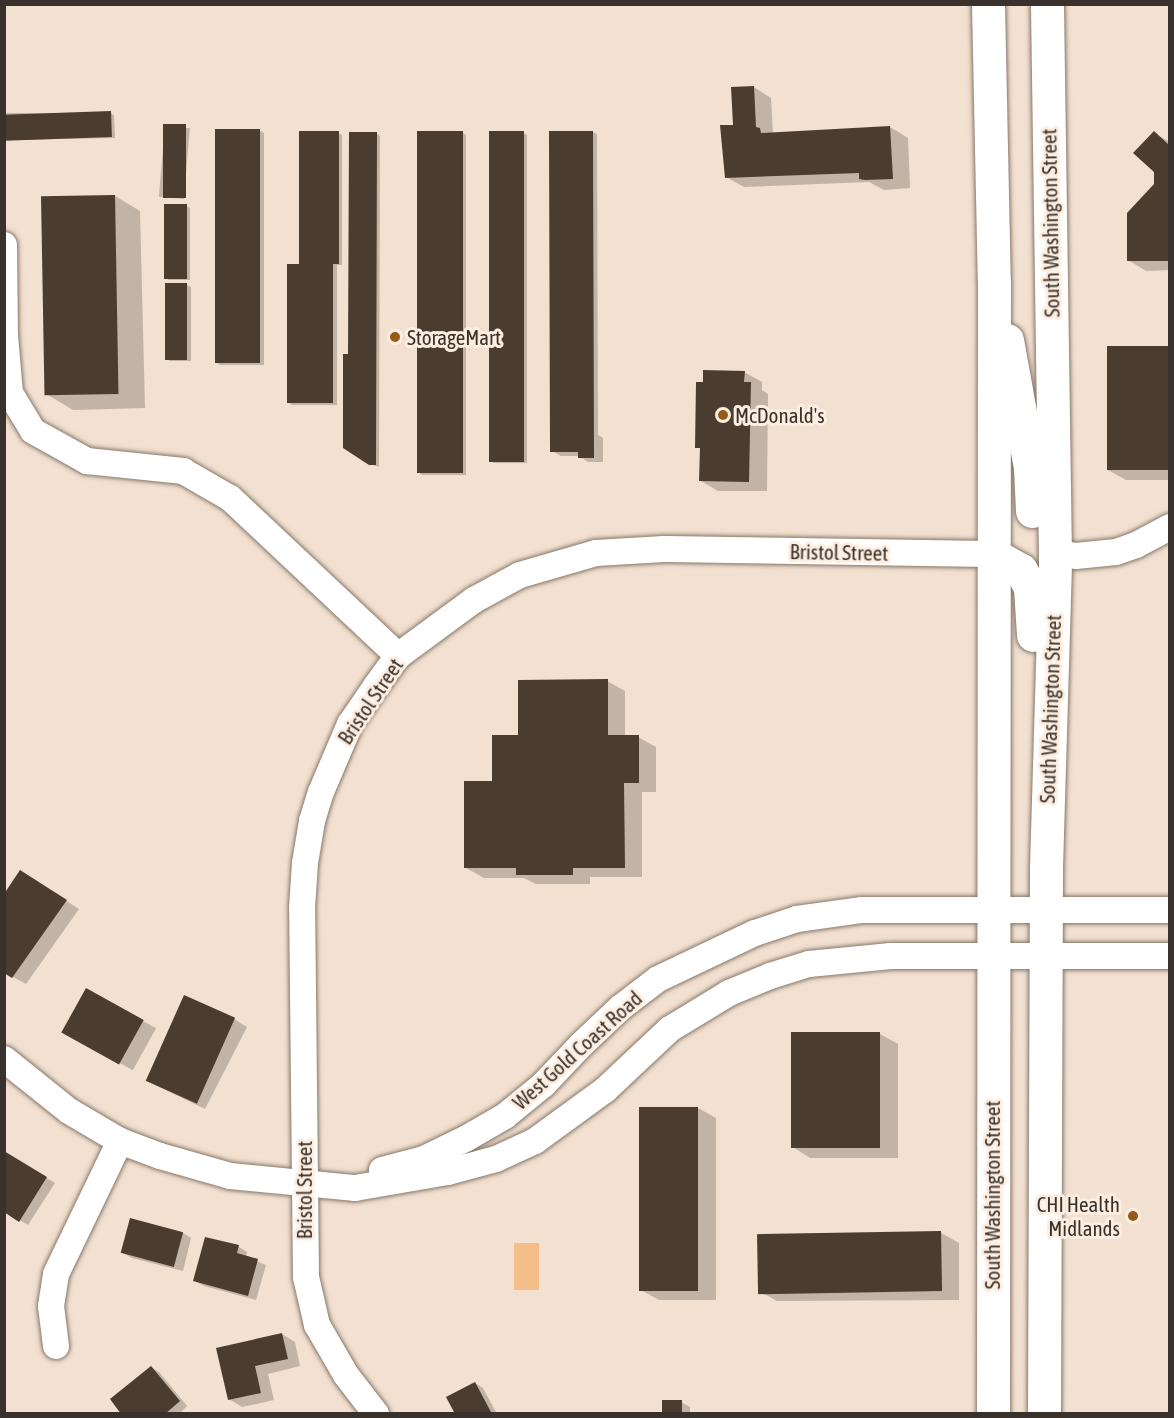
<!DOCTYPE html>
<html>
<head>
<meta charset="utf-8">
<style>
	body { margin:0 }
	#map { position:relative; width:1174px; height:1418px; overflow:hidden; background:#f2e0d0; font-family:"Asap Condensed",sans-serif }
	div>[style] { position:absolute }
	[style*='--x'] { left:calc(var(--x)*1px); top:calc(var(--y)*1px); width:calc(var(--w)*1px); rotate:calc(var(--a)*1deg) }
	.water>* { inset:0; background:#f5bd88; transform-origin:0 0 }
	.shadow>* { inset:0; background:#0003; transform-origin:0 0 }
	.building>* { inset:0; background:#4a3c2f; transform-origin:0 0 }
	.roads { filter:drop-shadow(0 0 2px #887869) drop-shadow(0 0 2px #887869) }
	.minor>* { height:26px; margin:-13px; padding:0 13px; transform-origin:13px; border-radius:13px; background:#fff }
	.major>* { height:33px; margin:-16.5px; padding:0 16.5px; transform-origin:16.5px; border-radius:16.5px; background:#fff }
	.dots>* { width:16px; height:16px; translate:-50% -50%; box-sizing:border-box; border:3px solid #fdeee1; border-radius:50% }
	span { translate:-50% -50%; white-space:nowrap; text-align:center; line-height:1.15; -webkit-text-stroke:6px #fdeee1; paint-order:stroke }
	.street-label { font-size:21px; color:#39322c }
	.poi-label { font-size:21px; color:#39322c }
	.left { translate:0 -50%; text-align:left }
	.right { translate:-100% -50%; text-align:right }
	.frame { position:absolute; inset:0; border:6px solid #39322c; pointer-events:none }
</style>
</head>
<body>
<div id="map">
	<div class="water">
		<i style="left:514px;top:1243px;width:25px;height:47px"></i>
	</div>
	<div class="shadow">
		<i style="clip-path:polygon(754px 87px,771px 98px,773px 134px,890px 127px,908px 138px,910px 188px,884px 190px,869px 182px,744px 187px,726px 177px,735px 126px)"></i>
		<i style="clip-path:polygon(4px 113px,110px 113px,114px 115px,115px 138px,6px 140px)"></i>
		<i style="left:165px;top:126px;width:25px;height:71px;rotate:5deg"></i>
		<i style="clip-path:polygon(260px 131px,264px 133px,264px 365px,220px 365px,216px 362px)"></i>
		<i style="clip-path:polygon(593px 132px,597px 134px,598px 435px,603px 438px,603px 462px,588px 462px,579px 456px,561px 456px,552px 451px)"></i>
		<i style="clip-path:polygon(338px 133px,342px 135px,342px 265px,337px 265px,337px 405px,292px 405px,288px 402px,300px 266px)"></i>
		<i style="clip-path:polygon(376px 133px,380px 136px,379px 467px,370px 464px,350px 355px)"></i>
		<i style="clip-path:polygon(463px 133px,466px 135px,466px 475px,422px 475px,418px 472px)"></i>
		<i style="clip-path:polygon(523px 133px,527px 135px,527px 463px,494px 463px,490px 461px)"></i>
		<i style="clip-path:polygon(1154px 133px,1170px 142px,1170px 270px,1146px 271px,1128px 260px,1155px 185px)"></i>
		<i style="clip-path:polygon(115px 196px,140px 211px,145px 408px,73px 410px,48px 395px)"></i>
		<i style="clip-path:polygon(186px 206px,190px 208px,190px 280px,169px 280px,165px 278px)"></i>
		<i style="clip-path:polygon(187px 285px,191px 287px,191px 361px,170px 361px,166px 359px)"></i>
		<i style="clip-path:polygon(1170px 347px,1170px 480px,1126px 480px,1108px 470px)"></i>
		<i style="clip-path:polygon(744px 372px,762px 382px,762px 390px,768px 394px,767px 491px,718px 491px,701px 481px,701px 449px,697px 447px)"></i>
		<i style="clip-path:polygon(607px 681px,625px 691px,625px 737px,638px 737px,656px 747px,656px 792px,642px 792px,642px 877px,590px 877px,590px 884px,536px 884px,524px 878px,484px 878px,466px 868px,493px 783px,519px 736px)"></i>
		<i style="clip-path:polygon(33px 880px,79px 909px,26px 984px,4px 972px)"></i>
		<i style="left:87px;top:990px;width:79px;height:48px;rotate:29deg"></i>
		<i style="clip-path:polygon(234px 1019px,247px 1027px,205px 1109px,147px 1081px)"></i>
		<i style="clip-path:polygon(793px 1034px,880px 1034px,898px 1044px,898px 1158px,810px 1158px,793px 1147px)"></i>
		<i style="clip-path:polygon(698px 1108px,716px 1118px,716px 1300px,659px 1300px,641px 1290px)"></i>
		<i style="clip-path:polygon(4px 1153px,55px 1183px,28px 1225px,4px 1211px)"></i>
		<i style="clip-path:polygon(183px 1233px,191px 1238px,183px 1271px,132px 1258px,123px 1253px)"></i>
		<i style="clip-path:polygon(941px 1233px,959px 1243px,959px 1300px,777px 1301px,759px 1291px,759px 1234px)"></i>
		<i style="clip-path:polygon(206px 1238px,239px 1247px,247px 1252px,246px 1257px,266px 1265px,256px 1300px,204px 1286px,195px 1281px)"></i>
		<i style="clip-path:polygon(282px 1334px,295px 1342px,300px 1366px,268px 1374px,274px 1400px,242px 1407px,229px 1399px,218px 1349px)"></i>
		<i style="clip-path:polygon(151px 1367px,159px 1372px,187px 1406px,179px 1414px,123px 1414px)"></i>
		<i style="clip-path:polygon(475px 1383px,483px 1388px,497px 1414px,457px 1414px)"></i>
		<i style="clip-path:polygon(681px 1402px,690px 1407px,690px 1414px,664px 1414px)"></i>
	</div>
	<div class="building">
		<i style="clip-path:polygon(754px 86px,756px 127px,760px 128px,761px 133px,890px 126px,893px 179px,865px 180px,859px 179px,859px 173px,725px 178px,720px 125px,733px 125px,731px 87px)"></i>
		<i style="left:111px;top:111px;width:26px;height:107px;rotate:88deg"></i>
		<i style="left:163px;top:124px;width:23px;height:74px"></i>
		<i style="left:215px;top:129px;width:45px;height:234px"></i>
		<i style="clip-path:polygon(299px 131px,339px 131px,339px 264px,333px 264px,333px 403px,287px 403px,287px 264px,299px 264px)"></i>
		<i style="left:417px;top:131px;width:46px;height:342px"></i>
		<i style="left:489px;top:131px;width:35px;height:331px"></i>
		<i style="clip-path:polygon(549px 131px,593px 131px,594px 458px,578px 458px,578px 452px,550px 452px)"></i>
		<i style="clip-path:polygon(1154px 131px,1170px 146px,1170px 261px,1127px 261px,1127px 213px,1154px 184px,1154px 172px,1133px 153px)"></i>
		<i style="clip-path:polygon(349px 132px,377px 132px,376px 465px,369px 465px,343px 448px,343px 354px,348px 354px)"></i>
		<i style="left:115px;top:195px;width:199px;height:74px;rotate:89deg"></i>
		<i style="left:164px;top:204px;width:23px;height:75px"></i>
		<i style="left:165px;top:283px;width:22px;height:77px"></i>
		<i style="left:1107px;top:346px;width:63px;height:124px"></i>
		<i style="clip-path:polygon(703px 370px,745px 371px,744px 382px,751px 382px,749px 482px,699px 481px,700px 448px,695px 448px,696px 382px,703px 382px)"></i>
		<i style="clip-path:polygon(608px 679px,608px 735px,639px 735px,639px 783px,624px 783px,625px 868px,573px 868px,573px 875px,516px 875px,516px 868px,464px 868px,464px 781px,492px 781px,492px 735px,518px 735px,518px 680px)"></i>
		<i style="clip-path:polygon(20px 870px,67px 900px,12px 978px,4px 973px,4px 894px)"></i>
		<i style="left:86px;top:988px;width:66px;height:51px;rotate:29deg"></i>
		<i style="left:184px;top:995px;width:56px;height:94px;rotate:24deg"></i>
		<i style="left:791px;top:1032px;width:89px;height:116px"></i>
		<i style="left:639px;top:1107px;width:59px;height:184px"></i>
		<i style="clip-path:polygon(4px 1151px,47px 1177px,19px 1222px,4px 1212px)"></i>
		<i style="left:130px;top:1218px;width:55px;height:36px;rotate:15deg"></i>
		<i style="left:941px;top:1231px;width:60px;height:184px;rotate:89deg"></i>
		<i style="clip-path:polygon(205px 1237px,239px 1245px,237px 1253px,258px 1259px,248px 1296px,193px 1281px)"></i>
		<i style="clip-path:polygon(282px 1333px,288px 1359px,255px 1366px,261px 1393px,228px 1400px,216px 1348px)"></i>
		<i style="clip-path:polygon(151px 1366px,180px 1401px,165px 1414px,121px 1414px,110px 1399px)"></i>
		<i style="clip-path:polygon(475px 1382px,492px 1414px,455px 1414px,446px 1397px)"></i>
		<i style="left:682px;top:1400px;width:14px;height:20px;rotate:90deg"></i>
	</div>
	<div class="roads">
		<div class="minor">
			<i style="--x:4;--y:245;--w:90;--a:89.4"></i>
			<i style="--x:5;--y:335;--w:58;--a:85.1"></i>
			<i style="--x:10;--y:393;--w:44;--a:58.8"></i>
			<i style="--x:33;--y:431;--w:62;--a:29.1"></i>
			<i style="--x:87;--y:461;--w:97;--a:5.9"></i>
			<i style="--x:183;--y:471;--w:54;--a:29.9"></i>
			<i style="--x:230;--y:498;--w:231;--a:43.2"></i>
			<i style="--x:1055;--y:553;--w:21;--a:8"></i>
			<i style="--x:1076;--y:556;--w:40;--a:-5.7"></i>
			<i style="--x:1116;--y:552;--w:21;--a:-19"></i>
			<i style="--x:1136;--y:545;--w:38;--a:-28"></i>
			<i style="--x:4;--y:1059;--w:83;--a:38.7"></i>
			<i style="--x:69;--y:1111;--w:59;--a:30.5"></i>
			<i style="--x:120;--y:1141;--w:43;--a:20.6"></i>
			<i style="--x:160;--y:1156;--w:73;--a:15.9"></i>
			<i style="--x:230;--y:1176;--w:126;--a:5.5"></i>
			<i style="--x:355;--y:1188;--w:94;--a:-9.8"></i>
			<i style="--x:448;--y:1172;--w:50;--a:-15.2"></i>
			<i style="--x:496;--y:1159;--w:43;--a:-24.8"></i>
			<i style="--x:535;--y:1141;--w:87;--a:-36.1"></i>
			<i style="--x:605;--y:1090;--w:89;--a:-43.2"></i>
			<i style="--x:670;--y:1029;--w:69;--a:-31.4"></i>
			<i style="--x:729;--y:993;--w:44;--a:-22.5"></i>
			<i style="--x:770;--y:976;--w:41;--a:-17.1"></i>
			<i style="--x:809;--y:964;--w:82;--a:-5.6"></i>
			<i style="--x:891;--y:956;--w:279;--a:0"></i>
			<i style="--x:382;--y:1170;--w:43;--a:-14.7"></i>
			<i style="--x:424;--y:1159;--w:48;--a:-26"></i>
			<i style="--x:467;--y:1138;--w:44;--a:-30.1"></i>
			<i style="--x:505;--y:1116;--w:49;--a:-39.2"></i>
			<i style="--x:543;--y:1085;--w:55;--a:-46.5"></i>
			<i style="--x:581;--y:1045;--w:54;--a:-43.5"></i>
			<i style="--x:620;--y:1008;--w:48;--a:-37.3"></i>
			<i style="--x:658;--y:979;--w:107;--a:-25.4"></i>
			<i style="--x:755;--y:933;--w:44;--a:-18.4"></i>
			<i style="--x:797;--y:919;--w:66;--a:-7.9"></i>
			<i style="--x:862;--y:910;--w:308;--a:0"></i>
			<i style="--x:56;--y:1346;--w:40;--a:-97.1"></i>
			<i style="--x:51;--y:1306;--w:32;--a:-81"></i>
			<i style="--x:56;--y:1274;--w:148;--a:-64.3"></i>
			<i style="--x:376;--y:1414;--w:49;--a:-127.6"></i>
			<i style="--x:346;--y:1375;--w:58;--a:-120.1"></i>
			<i style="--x:317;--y:1325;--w:49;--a:-102.9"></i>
			<i style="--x:306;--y:1277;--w:369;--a:-90.6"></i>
			<i style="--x:302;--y:908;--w:45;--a:-86.2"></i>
			<i style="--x:305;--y:863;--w:43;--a:-80.5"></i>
			<i style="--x:312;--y:821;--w:30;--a:-73"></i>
			<i style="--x:321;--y:792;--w:74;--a:-66.9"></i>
			<i style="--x:350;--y:724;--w:46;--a:-55.6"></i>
			<i style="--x:376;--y:686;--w:37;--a:-54"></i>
			<i style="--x:398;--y:656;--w:94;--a:-36.4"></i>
			<i style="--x:474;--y:600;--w:52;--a:-28.5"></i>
			<i style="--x:520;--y:575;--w:79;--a:-16.1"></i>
			<i style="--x:596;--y:553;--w:68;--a:-3.4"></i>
			<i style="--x:664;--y:549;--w:328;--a:0.9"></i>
		</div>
		<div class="major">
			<i style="--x:988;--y:4;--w:278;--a:88.8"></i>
			<i style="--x:994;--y:282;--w:1132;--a:90.05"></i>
			<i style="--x:1007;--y:340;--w:130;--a:79.8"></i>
			<i style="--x:1030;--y:468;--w:43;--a:87.3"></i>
			<i style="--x:992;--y:554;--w:33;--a:29"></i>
			<i style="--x:1021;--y:570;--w:20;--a:63"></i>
			<i style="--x:1030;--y:588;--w:47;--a:86.3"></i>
			<i style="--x:1044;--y:1414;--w:547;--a:-89.79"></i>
			<i style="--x:1046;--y:867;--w:309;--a:-88.3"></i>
			<i style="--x:1055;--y:558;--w:554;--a:-90.83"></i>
		</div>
	</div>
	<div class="dots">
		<i style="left:395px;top:337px;background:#945b18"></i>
		<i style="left:723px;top:415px;background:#945b18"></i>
		<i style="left:1133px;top:1216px;background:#945b18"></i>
	</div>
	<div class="street-label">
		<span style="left:1050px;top:223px;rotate:-91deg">South Washington Street</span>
		<span style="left:839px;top:552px;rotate:1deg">Bristol Street</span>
		<span style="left:370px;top:701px;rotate:-56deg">Bristol Street</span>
		<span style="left:1050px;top:709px;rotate:-88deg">South Washington Street</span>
		<span style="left:577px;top:1050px;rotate:-42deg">West Gold Coast Road</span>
		<span style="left:304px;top:1190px;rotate:-90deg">Bristol Street</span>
		<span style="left:992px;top:1195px;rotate:-90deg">South Washington Street</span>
	</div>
	<div class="poi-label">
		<span class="left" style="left:407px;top:337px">StorageMart</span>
		<span class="left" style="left:735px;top:415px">McDonald's</span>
		<span class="right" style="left:1120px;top:1216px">CHI Health<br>Midlands</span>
	</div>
	<div class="frame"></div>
</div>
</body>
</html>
